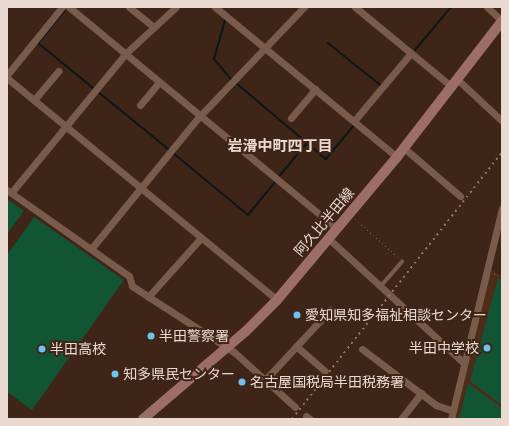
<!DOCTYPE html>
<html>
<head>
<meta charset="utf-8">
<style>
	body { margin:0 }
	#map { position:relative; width:509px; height:426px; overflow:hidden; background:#3f2517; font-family:Ubuntu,"Noto Sans JP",sans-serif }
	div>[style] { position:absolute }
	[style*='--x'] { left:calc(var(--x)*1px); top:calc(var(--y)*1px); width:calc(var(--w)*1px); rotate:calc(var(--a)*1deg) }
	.built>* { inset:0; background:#4d2c1a }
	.green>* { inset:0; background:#115534 }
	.stream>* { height:2px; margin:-1px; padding:0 1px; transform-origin:1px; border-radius:1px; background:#081819 }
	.path>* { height:1px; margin-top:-0.5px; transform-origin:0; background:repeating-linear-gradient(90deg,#7a6357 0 1px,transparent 0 4px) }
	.service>* { height:3.5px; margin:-1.75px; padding:0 1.75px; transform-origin:1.75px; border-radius:1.75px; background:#795b4b }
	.minor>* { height:7px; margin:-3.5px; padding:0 3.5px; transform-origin:3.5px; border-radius:3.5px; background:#795b4b }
	.secondary>* { height:10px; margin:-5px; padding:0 5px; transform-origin:5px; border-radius:5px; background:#9d6e67 }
	.rail>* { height:2px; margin-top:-1px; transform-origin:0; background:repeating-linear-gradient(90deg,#8c766b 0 2px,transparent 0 6px) }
	.dots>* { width:11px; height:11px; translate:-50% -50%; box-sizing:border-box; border:2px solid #3f2517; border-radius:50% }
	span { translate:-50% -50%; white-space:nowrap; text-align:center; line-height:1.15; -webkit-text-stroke:4px #3f2517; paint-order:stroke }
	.street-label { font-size:14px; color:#ead9d0 }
	.poi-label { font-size:14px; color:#ead9d0 }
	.left { translate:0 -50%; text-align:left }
	.right { translate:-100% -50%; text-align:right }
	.neighbourhood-label { font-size:15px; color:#ead9d0; font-weight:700 }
	.frame { position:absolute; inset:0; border:8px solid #ead9d0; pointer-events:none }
</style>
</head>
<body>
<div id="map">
	<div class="built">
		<i style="clip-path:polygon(490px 269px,502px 276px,502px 419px,454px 419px)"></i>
	</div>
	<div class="green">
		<i style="clip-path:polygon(7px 199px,24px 211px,7px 234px)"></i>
		<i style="clip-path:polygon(34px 217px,124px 280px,32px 410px,7px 392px,7px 255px)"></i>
		<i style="clip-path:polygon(498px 278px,502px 280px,502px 405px,470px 381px)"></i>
		<i style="clip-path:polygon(468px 383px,502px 408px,502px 419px,459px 419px)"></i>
	</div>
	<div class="stream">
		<i style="--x:65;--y:10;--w:43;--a:129.3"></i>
		<i style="--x:38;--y:43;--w:71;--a:39.3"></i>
		<i style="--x:225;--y:20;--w:41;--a:105.8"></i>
		<i style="--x:214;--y:59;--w:26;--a:50"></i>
		<i style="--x:328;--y:43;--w:67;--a:38.9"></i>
		<i style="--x:414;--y:51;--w:57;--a:-49.9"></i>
		<i style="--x:97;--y:91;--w:92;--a:39.2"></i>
		<i style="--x:226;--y:94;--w:15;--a:-48"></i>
		<i style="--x:236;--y:83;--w:118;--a:40.2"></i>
		<i style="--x:326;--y:159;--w:44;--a:-50.5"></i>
		<i style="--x:173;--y:153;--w:97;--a:39.6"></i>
		<i style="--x:248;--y:215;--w:43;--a:-50.7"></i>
		<i style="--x:280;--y:175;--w:42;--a:-49.8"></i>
	</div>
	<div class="path">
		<i style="--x:355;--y:219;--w:59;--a:41.6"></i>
		<i style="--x:494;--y:273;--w:4;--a:34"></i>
	</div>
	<div class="service">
		<i style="--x:381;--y:286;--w:32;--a:-49"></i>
	</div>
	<div class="minor">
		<i style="--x:69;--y:7;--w:348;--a:39.6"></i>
		<i style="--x:129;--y:7;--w:32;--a:39"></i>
		<i style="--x:215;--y:7;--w:236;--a:39.5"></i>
		<i style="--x:355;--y:7;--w:126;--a:39.5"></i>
		<i style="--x:487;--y:7;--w:21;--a:43"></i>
		<i style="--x:7;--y:75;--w:87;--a:-51"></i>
		<i style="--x:7;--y:78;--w:350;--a:39.4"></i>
		<i style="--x:457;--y:79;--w:62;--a:43"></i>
		<i style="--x:34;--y:100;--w:38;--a:-50"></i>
		<i style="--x:140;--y:105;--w:30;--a:-50"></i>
		<i style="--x:291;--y:118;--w:38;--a:-50"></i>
		<i style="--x:354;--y:121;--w:89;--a:-50"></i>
		<i style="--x:404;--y:148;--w:74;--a:40.6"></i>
		<i style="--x:7;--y:190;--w:149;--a:35.2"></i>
		<i style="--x:129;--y:276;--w:10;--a:73"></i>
		<i style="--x:132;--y:286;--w:121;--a:32.9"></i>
		<i style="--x:234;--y:352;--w:82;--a:42"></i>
		<i style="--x:11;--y:193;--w:180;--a:-50.6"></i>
		<i style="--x:125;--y:54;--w:69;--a:-42.7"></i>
		<i style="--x:329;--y:239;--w:183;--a:42.6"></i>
		<i style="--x:91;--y:249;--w:168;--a:-50.8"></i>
		<i style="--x:197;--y:119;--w:155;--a:-46.3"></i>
		<i style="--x:148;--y:297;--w:79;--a:-48.1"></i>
		<i style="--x:296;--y:346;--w:38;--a:41"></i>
		<i style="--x:362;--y:349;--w:93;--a:37.1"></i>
		<i style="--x:436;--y:405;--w:18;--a:19"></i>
		<i style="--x:265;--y:380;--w:96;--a:-47.1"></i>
		<i style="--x:306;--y:416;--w:5;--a:37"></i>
		<i style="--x:401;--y:419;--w:33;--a:-52"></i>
		<i style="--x:451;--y:419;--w:217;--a:-76.4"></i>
	</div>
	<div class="secondary">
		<i style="--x:143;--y:419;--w:134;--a:-40.5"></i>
		<i style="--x:245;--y:332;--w:45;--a:-45"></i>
		<i style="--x:277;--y:300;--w:187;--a:-50"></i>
		<i style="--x:397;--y:157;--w:172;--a:-52.3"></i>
	</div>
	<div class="rail">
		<i style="--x:292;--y:419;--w:340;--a:-51.8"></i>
	</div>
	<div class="dots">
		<i style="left:297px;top:315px;background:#6cc3f2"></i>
		<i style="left:151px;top:336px;background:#6cc3f2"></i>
		<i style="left:487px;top:348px;background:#6cc3f2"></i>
		<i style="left:42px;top:349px;background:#6cc3f2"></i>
		<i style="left:115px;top:374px;background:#6cc3f2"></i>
		<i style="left:242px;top:382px;background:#6cc3f2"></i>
	</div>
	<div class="street-label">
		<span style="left:324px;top:222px;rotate:-50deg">阿久比半田線</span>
	</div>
	<div class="poi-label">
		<span class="left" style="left:305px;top:315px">愛知県知多福祉相談センター</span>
		<span class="left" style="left:159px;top:336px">半田警察署</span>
		<span class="right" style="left:479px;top:348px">半田中学校</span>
		<span class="left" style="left:50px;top:349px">半田高校</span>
		<span class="left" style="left:123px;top:374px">知多県民センター</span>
		<span class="left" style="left:250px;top:382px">名古屋国税局半田税務署</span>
	</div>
	<div class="neighbourhood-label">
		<span style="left:280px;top:146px">岩滑中町四丁目</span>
	</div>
	<div class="frame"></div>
</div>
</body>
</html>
